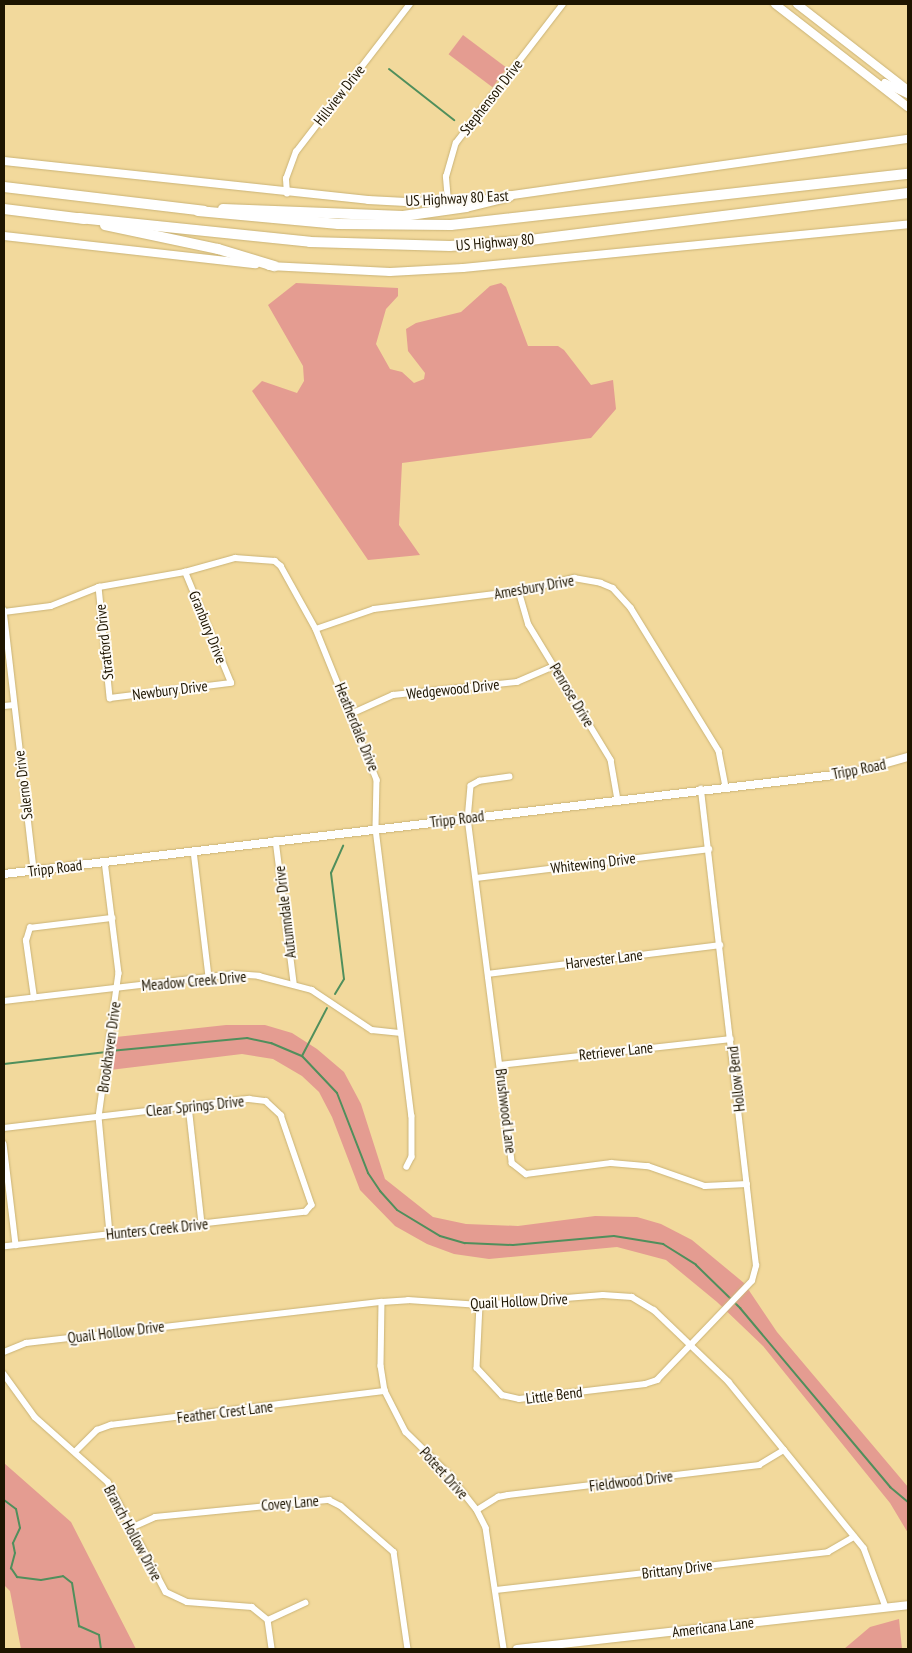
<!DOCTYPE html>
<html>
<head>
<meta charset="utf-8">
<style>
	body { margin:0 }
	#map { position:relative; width:912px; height:1653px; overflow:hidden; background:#f2d99c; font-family:"PT Sans Narrow",sans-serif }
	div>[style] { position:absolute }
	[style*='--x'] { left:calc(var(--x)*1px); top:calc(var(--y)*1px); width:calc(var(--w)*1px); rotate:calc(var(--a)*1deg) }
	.green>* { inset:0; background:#e49c91; transform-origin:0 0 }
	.stream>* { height:2px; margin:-1px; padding:0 1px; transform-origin:1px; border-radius:1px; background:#508f5c }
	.roads { filter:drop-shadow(0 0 1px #cab376) drop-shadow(0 0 1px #cab376) }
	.street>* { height:5.5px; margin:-2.75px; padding:0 2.75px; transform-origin:2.75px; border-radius:2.75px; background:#fff }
	.secondary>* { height:8px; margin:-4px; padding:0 4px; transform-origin:4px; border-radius:4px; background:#fff }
	.highway>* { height:10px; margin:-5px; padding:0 5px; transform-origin:5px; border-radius:5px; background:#fff }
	span { translate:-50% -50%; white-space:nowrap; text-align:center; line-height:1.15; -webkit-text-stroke:4px #fffcf6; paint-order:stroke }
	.street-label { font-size:15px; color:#1e1500 }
	.frame { position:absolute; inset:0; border:5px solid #1e1500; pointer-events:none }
</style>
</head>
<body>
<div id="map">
	<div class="green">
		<i style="left:463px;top:35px;width:55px;height:24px;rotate:37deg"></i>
		<i style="clip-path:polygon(296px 283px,398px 288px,398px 296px,386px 309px,376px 344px,390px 369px,402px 372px,414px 383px,424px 379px,425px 373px,408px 351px,406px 329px,416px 323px,461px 312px,490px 286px,501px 283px,506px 287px,528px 346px,558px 346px,564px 350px,591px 385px,613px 380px,616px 409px,591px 438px,402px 463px,399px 525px,420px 555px,368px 560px,252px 391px,262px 381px,297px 393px,304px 381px,303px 366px,268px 305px)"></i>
		<i style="clip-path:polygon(226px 1025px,265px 1025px,292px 1033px,317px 1049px,344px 1072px,361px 1104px,385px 1179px,433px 1217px,466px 1224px,518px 1226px,595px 1216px,637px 1217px,661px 1224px,692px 1240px,744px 1283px,777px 1332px,908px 1487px,908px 1533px,890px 1503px,763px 1346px,717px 1302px,666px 1260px,617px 1247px,489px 1259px,454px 1254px,427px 1244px,395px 1226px,360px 1190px,332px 1117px,319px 1092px,302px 1076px,273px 1059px,242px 1054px,110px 1070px,116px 1037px)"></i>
		<i style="clip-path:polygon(4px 1463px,71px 1522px,136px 1649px,21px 1649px,10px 1591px,4px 1585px)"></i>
		<i style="clip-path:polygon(899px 1619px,902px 1649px,844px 1649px,870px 1627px)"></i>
	</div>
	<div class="stream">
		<i style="--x:389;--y:69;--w:83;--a:38.1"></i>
		<i style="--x:335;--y:994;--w:17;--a:-59"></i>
		<i style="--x:344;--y:979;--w:107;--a:-97"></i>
		<i style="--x:331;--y:873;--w:30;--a:-66"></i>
		<i style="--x:110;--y:1051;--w:138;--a:-5.4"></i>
		<i style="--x:247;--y:1038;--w:25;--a:12"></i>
		<i style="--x:271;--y:1043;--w:34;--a:23"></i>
		<i style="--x:302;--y:1056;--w:51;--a:46.6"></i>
		<i style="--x:337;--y:1093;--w:86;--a:68.8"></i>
		<i style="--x:368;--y:1173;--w:22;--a:56"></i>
		<i style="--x:380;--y:1191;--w:25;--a:48"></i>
		<i style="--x:397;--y:1210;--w:50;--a:31.2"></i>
		<i style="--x:440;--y:1236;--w:26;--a:16"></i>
		<i style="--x:465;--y:1243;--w:48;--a:2.4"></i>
		<i style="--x:513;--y:1245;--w:101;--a:-5.1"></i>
		<i style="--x:614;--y:1236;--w:50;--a:9.3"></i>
		<i style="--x:663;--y:1244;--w:39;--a:32"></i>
		<i style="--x:696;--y:1265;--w:62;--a:44.3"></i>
		<i style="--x:740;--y:1308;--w:234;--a:50"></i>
		<i style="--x:890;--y:1487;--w:23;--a:40"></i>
		<i style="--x:302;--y:1056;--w:54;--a:-62.5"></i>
		<i style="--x:4;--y:1064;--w:103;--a:-6.7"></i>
		<i style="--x:4;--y:1500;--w:15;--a:37"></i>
		<i style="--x:16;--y:1509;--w:19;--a:78"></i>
		<i style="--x:20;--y:1528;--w:17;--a:115"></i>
		<i style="--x:13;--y:1543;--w:10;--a:79"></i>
		<i style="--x:15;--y:1553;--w:16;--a:105"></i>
		<i style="--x:11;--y:1568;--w:11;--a:56"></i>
		<i style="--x:17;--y:1577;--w:24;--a:7"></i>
		<i style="--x:41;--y:1580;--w:22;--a:-10"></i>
		<i style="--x:63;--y:1576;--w:11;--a:38"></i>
		<i style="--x:72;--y:1583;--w:44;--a:80.8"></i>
		<i style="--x:79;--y:1626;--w:22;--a:24"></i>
		<i style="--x:99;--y:1635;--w:14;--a:82"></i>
	</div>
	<div class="roads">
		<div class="street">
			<i style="--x:287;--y:194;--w:15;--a:-94"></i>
			<i style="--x:286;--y:179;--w:29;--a:-70"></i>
			<i style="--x:296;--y:152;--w:187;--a:-52.4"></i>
			<i style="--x:448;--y:201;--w:24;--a:-95"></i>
			<i style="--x:446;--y:177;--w:35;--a:-74"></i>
			<i style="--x:456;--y:143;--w:175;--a:-52.4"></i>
			<i style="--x:99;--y:587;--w:112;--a:84.3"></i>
			<i style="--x:110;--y:698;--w:122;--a:-7.1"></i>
			<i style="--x:231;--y:683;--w:120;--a:-112.5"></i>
			<i style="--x:519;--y:591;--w:35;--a:74"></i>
			<i style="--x:529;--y:625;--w:158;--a:58.7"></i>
			<i style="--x:611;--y:760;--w:41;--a:80.1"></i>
			<i style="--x:4;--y:610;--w:262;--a:83.4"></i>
			<i style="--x:4;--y:612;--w:47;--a:-7.3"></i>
			<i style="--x:51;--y:606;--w:52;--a:-21.6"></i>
			<i style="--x:99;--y:587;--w:87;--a:-9.9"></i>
			<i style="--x:185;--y:572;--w:52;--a:-15.6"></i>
			<i style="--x:235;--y:558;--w:40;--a:4.3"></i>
			<i style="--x:275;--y:561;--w:8;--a:40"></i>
			<i style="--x:281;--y:566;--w:72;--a:60.9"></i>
			<i style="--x:316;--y:629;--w:163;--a:68"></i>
			<i style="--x:377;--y:780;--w:49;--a:91.2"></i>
			<i style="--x:376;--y:829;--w:289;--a:82.9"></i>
			<i style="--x:412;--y:1116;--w:41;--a:90"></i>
			<i style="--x:412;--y:1157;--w:11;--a:117"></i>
			<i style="--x:316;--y:629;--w:61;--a:-19"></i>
			<i style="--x:374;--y:609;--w:146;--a:-7.1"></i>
			<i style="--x:519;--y:591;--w:57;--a:-13.3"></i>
			<i style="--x:574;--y:578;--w:27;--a:10"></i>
			<i style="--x:601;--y:583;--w:13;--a:23"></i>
			<i style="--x:613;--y:588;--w:27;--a:48"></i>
			<i style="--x:631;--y:608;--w:168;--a:58.4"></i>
			<i style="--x:719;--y:751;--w:37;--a:79"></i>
			<i style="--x:4;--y:706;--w:10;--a:-6"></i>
			<i style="--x:353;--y:713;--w:44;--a:-24.2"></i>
			<i style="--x:393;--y:695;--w:125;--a:-6"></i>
			<i style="--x:517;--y:682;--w:40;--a:-23.4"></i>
			<i style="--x:510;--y:777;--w:30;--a:172"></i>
			<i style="--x:480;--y:781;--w:10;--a:151"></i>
			<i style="--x:471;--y:786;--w:32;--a:95"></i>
			<i style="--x:468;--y:818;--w:348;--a:82.7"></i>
			<i style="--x:512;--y:1163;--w:18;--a:38"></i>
			<i style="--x:526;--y:1174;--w:86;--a:-7.4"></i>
			<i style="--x:611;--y:1163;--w:37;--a:5"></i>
			<i style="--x:648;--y:1166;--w:60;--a:19.3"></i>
			<i style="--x:705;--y:1186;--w:42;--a:-2.7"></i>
			<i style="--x:276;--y:840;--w:144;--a:82.8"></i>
			<i style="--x:194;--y:851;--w:127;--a:83.2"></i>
			<i style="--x:105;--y:861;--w:113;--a:82.9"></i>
			<i style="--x:119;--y:973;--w:145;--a:97.9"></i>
			<i style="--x:99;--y:1117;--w:118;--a:84.6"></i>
			<i style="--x:477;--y:878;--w:234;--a:-7.1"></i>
			<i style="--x:488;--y:974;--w:234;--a:-7.1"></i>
			<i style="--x:34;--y:998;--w:58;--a:-98"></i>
			<i style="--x:26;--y:941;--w:14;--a:-73"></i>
			<i style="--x:30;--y:928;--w:83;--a:-7"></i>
			<i style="--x:4;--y:1001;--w:231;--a:-6.7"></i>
			<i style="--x:233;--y:974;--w:26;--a:4"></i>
			<i style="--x:259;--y:976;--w:55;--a:14.8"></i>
			<i style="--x:312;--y:990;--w:72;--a:33.7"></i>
			<i style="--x:372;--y:1030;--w:27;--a:6"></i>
			<i style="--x:500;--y:1065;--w:232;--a:-6.4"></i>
			<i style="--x:189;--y:1106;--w:119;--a:83.7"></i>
			<i style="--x:4;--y:1128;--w:247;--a:-6.8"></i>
			<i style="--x:249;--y:1099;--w:17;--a:7"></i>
			<i style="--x:266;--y:1101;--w:21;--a:43"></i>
			<i style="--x:281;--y:1115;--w:95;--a:71"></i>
			<i style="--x:312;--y:1205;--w:9;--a:131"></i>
			<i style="--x:306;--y:1212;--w:304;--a:173.4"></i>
			<i style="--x:4;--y:1144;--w:102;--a:83.2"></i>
			<i style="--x:382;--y:1302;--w:64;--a:90.9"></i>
			<i style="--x:381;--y:1366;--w:25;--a:81"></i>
			<i style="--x:385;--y:1391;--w:46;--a:62.9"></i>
			<i style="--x:406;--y:1432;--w:57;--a:44.3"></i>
			<i style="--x:447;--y:1472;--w:48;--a:51.7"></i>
			<i style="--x:477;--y:1510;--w:20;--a:63"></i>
			<i style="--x:486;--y:1528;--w:122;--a:81.5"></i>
			<i style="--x:480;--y:1305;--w:63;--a:92.7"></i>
			<i style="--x:477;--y:1368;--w:37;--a:47"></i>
			<i style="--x:502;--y:1395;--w:17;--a:13"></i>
			<i style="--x:519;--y:1399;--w:127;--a:-6.8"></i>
			<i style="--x:645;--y:1384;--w:13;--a:-18"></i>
			<i style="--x:657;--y:1380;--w:137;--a:-46.2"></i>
			<i style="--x:752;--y:1281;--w:16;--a:-75"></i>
			<i style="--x:756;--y:1266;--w:480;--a:-96.6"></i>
			<i style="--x:4;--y:1352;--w:24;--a:-22"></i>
			<i style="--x:26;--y:1343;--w:358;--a:-6.6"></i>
			<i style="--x:382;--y:1302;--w:26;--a:-4"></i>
			<i style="--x:408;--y:1300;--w:72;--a:4"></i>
			<i style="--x:480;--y:1305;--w:123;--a:-4.6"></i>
			<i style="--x:603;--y:1295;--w:29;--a:4"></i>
			<i style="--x:632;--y:1297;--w:26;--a:31"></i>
			<i style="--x:654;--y:1310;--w:104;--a:43.8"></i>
			<i style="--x:729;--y:1382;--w:214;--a:50.9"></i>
			<i style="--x:864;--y:1548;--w:63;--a:69.6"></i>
			<i style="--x:4;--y:1374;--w:53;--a:54.2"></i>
			<i style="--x:35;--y:1417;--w:98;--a:41.7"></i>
			<i style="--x:108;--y:1482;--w:124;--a:62.2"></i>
			<i style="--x:166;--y:1592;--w:23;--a:25"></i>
			<i style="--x:187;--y:1602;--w:65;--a:4.4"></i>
			<i style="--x:252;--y:1607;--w:21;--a:39"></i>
			<i style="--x:268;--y:1620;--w:29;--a:82"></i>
			<i style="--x:75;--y:1452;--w:31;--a:-45"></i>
			<i style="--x:97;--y:1430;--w:15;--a:-20"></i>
			<i style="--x:111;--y:1425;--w:276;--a:-7.1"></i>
			<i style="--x:477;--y:1510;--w:25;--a:-32"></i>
			<i style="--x:498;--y:1497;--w:10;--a:-11"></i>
			<i style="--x:508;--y:1495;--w:253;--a:-6.8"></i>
			<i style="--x:759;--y:1465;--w:29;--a:-31"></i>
			<i style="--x:133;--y:1527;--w:24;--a:-24"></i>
			<i style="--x:155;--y:1517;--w:175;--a:-5.6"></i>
			<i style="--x:329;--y:1500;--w:13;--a:27"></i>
			<i style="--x:341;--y:1506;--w:70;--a:41"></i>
			<i style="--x:394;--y:1552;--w:98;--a:81.8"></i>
			<i style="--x:496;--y:1590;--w:334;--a:-6.5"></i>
			<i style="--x:828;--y:1552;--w:30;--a:-30"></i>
			<i style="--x:268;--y:1620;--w:41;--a:-24.7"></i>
		</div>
		<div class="secondary">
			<i style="--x:775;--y:4;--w:168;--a:37.8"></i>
			<i style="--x:797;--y:4;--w:140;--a:37.8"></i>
			<i style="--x:885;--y:83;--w:25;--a:26"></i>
			<i style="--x:4;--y:161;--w:366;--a:6.1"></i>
			<i style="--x:368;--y:200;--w:38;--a:3"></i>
			<i style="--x:406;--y:202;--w:78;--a:-2.2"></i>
			<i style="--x:506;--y:196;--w:406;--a:-8.1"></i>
			<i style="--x:4;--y:236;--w:253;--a:6.4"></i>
			<i style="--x:269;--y:266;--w:121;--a:2.8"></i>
			<i style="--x:390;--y:272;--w:73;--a:-3.1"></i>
			<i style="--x:463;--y:268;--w:447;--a:-5.6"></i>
			<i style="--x:4;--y:874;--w:853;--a:-6.8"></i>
			<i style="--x:851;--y:773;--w:59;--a:-15.7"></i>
			<i style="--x:517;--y:1649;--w:393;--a:-6.4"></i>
		</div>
		<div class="highway">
			<i style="--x:4;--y:187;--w:201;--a:6.8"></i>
			<i style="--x:4;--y:209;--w:81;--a:7.1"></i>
			<i style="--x:223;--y:209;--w:180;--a:2.2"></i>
			<i style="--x:403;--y:216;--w:64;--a:-8.1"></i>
			<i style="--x:466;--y:207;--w:45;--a:-14"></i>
			<i style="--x:198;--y:211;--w:141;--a:5.3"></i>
			<i style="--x:338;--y:224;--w:113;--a:0.5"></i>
			<i style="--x:451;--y:225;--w:460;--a:-6.4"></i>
			<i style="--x:79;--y:218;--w:232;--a:5.9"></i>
			<i style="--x:310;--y:242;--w:140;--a:1.6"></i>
			<i style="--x:450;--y:246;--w:72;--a:-4"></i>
			<i style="--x:522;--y:241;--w:389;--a:-7.1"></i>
			<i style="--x:105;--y:225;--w:116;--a:12"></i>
			<i style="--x:218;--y:249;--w:59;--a:16.9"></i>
		</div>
	</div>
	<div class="street-label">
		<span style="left:339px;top:95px;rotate:-52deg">Hillview Drive</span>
		<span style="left:491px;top:97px;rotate:-52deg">Stephenson Drive</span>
		<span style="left:457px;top:198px;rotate:-3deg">US Highway 80 East</span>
		<span style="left:495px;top:242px;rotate:-5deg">US Highway 80</span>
		<span style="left:534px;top:587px;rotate:-10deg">Amesbury Drive</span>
		<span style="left:208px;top:627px;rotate:68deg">Granbury Drive</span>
		<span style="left:104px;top:642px;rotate:-96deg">Stratford Drive</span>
		<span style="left:453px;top:689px;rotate:-6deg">Wedgewood Drive</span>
		<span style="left:170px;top:690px;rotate:-7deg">Newbury Drive</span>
		<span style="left:572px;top:695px;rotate:59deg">Penrose Drive</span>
		<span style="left:357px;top:727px;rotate:68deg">Heatherdale Drive</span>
		<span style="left:859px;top:769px;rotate:-11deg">Tripp Road</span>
		<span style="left:23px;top:785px;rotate:-97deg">Salerno Drive</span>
		<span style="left:457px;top:819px;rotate:-7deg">Tripp Road</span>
		<span style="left:593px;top:863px;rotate:-7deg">Whitewing Drive</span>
		<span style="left:55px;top:868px;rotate:-7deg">Tripp Road</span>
		<span style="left:285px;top:912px;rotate:-97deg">Autumndale Drive</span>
		<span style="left:604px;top:959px;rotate:-7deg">Harvester Lane</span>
		<span style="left:194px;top:981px;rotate:-5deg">Meadow Creek Drive</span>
		<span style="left:109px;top:1047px;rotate:-82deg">Brookhaven Drive</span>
		<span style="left:616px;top:1051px;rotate:-6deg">Retriever Lane</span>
		<span style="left:736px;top:1079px;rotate:-96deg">Hollow Bend</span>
		<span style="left:195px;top:1106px;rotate:-6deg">Clear Springs Drive</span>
		<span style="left:506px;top:1111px;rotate:83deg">Brushwood Lane</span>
		<span style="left:157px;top:1229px;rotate:-6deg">Hunters Creek Drive</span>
		<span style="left:519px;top:1301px;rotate:-3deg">Quail Hollow Drive</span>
		<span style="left:116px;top:1332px;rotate:-7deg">Quail Hollow Drive</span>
		<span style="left:554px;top:1395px;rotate:-7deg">Little Bend</span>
		<span style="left:225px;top:1412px;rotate:-7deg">Feather Crest Lane</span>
		<span style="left:444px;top:1473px;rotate:48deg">Poteet Drive</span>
		<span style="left:631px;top:1481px;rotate:-7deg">Fieldwood Drive</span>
		<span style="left:290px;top:1503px;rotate:-5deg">Covey Lane</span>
		<span style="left:133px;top:1533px;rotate:62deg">Branch Hollow Drive</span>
		<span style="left:677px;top:1569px;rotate:-7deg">Brittany Drive</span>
		<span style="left:713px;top:1627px;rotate:-7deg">Americana Lane</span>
	</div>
	<div class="frame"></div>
</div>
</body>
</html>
